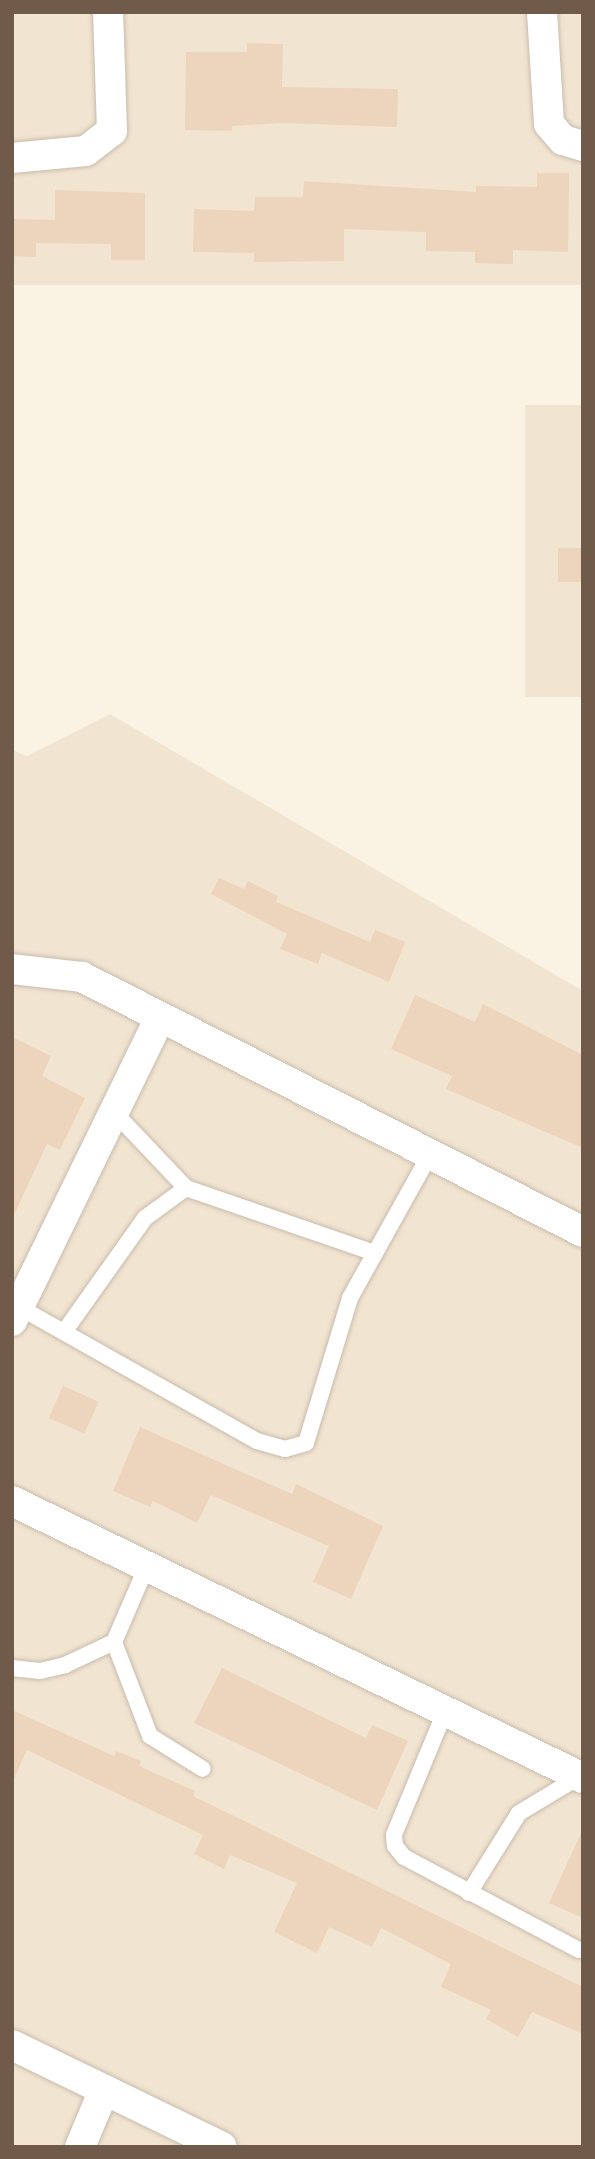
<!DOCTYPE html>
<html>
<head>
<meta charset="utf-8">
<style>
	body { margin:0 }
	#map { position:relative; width:595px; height:2159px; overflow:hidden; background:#faf3e3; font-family:"Asap Condensed",sans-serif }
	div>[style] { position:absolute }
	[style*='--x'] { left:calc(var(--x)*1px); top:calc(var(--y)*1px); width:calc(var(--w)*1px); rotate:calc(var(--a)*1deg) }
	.residential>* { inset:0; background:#f1e5d2; transform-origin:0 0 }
	.building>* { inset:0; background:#edd4bd; transform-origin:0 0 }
	.roads { filter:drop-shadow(0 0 2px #cabbab) drop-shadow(0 0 2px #cabbab) }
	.service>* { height:16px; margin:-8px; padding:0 8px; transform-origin:8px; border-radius:8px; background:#fff }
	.minor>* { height:30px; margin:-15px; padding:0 15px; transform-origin:15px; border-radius:15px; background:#fff }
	span { translate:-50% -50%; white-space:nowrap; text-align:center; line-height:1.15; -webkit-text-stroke:5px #fdf7e9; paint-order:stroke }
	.frame { position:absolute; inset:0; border:14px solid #705b4b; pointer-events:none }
</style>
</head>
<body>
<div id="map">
	<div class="residential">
		<i style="left:12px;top:12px;width:571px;height:273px"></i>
		<i style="left:583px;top:405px;width:292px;height:58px;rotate:90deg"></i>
		<i style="clip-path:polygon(110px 714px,583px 991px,583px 2147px,12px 2147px,12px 750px,27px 756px)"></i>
	</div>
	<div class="building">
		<i style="clip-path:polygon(247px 43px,283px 44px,282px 87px,398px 89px,397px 127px,282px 123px,232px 126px,232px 131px,185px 130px,186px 52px,247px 52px)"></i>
		<i style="clip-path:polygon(537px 173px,569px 173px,568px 252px,513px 250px,513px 264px,475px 263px,475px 252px,426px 251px,426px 232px,344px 229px,344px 261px,254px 262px,254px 253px,193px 252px,194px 209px,254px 211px,255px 197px,303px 197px,304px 181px,476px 192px,476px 186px,537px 187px)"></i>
		<i style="clip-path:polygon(55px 190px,145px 193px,145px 260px,111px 260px,111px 244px,36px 243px,36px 257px,12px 256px,12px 219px,55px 220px)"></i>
		<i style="left:558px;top:548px;width:25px;height:34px"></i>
		<i style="clip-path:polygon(219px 878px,244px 889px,248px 881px,278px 896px,276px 902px,370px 942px,375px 930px,405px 942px,389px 982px,322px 953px,318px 964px,280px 949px,287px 934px,211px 894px)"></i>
		<i style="clip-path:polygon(415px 995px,475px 1022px,483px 1004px,583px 1055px,583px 1148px,446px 1089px,452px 1076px,391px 1049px)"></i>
		<i style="clip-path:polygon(12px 1037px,51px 1056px,42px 1076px,85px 1098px,60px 1150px,47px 1144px,12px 1219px)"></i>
		<i style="left:63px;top:1386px;width:39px;height:35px;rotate:24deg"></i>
		<i style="clip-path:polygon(140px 1427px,292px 1494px,296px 1484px,383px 1526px,351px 1599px,313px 1582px,329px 1546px,211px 1495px,197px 1523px,153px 1501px,150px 1507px,113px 1491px)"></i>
		<i style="clip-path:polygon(222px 1668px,366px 1738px,372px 1725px,408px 1741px,377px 1810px,194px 1723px)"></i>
		<i style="clip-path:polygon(12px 1710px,114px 1756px,116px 1751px,141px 1761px,139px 1766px,195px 1791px,193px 1796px,583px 1987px,583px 2034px,532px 2012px,518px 2037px,486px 2019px,491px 2010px,441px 1987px,451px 1964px,381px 1928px,372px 1947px,329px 1927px,317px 1953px,274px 1932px,297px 1883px,230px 1855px,224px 1869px,194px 1854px,203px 1835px,27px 1750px,12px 1783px)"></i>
		<i style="clip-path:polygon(583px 1829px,583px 1918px,549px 1903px)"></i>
	</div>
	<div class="roads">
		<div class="service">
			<i style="--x:114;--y:1112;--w:105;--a:46.5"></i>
			<i style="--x:186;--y:1188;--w:200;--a:19"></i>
			<i style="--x:19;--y:1307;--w:273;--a:29.4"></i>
			<i style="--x:257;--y:1441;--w:29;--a:16"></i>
			<i style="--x:285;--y:1449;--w:22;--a:-16"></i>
			<i style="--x:306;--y:1443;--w:152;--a:-73.1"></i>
			<i style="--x:350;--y:1298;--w:165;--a:-60.9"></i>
			<i style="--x:64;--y:1332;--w:140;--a:-54.6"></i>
			<i style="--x:145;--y:1218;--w:51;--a:-36.2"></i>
			<i style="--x:114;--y:1642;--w:101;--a:69"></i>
			<i style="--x:150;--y:1736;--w:62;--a:31.9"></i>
			<i style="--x:12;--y:1668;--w:28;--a:6"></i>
			<i style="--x:40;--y:1671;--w:26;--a:-13"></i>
			<i style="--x:65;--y:1665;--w:54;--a:-25.1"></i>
			<i style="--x:114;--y:1642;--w:81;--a:-66.6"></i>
			<i style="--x:444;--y:1714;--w:131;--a:112.5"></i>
			<i style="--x:394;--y:1835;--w:11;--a:85"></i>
			<i style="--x:395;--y:1846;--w:14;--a:51"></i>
			<i style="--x:404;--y:1857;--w:198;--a:28"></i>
			<i style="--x:469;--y:1893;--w:94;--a:-58"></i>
			<i style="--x:519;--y:1813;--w:70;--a:-31"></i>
		</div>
		<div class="minor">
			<i style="--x:542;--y:12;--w:112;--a:86.4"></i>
			<i style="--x:549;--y:124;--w:21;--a:49"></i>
			<i style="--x:563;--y:140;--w:21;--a:17"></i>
			<i style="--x:12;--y:158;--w:74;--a:-5.4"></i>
			<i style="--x:86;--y:151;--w:33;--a:-38"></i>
			<i style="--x:112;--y:131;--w:119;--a:-91.9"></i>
			<i style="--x:12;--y:969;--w:70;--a:6.5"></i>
			<i style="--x:82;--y:977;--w:562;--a:26.98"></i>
			<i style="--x:12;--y:1321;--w:338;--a:-64"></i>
			<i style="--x:12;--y:1501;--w:635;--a:25.88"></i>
			<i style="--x:12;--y:2045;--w:233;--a:25.9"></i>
			<i style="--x:80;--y:2147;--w:62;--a:-67.2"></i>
		</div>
	</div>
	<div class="frame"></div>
</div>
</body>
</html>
